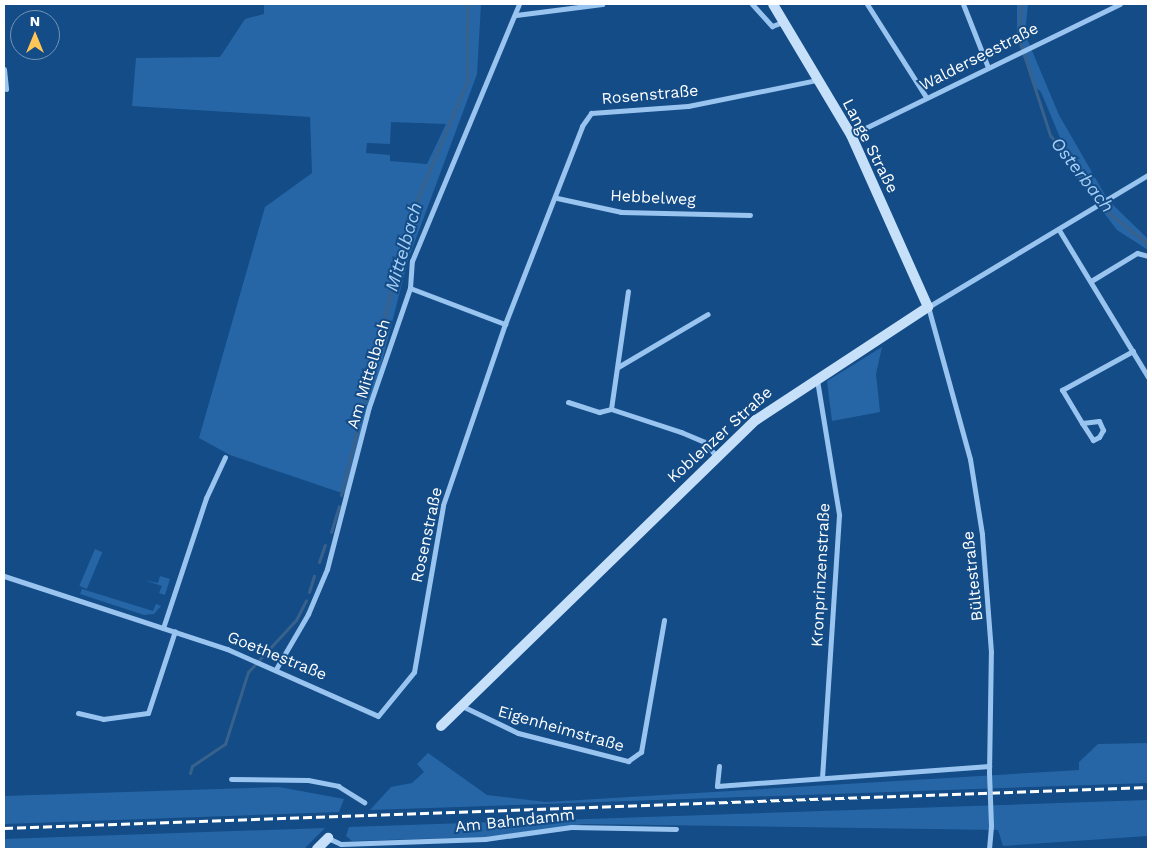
<!DOCTYPE html>
<html>
<head>
<meta charset="utf-8">
<style>
	body { margin:0 }
	#map { position:relative; width:1152px; height:853px; overflow:hidden; background:#144c87; font-family:"Work Sans",sans-serif }
	div>[style] { position:absolute }
	[style*='--x'] { left:calc(var(--x)*1px); top:calc(var(--y)*1px); width:calc(var(--w)*1px); rotate:calc(var(--a)*1deg) }
	.green>* { inset:0; background:#2666a6; transform-origin:0 0 }
	.stream>* { height:3px; margin:-1.5px; padding:0 1.5px; transform-origin:1.5px; border-radius:1.5px; background:#38618c }
	.street>* { height:5px; margin:-2.5px; padding:0 2.5px; transform-origin:2.5px; border-radius:2.5px; background:#99c4ef }
	.secondary>* { height:10px; margin:-5px; padding:0 5px; transform-origin:5px; border-radius:5px; background:#c7e0fa }
	.rail>* { height:3px; margin-top:-1.5px; transform-origin:0; background:repeating-linear-gradient(90deg,#fff 0 9px,transparent 0 13px) }
	.street-bridge>* { height:5px; margin:-2.5px; padding:0 2.5px; transform-origin:2.5px; border-radius:2.5px; background:#99c4ef }
	span { translate:-50% -50%; white-space:nowrap; text-align:center; line-height:1.15; -webkit-text-stroke:4px #144c87; paint-order:stroke }
	.street-label { font-size:16px; color:#fff }
	.water-label { font-size:18px; color:#a5cef6; font-style:italic }
	.frame { position:absolute; inset:0; border:5px solid #fff; pointer-events:none }
	.north { position:absolute; left:10px; top:10px; width:50px; height:50px; box-sizing:border-box; background:#144c87; border:1px solid #7294b7; border-radius:50%; rotate:0deg; font-size:14px; font-weight:700; line-height:20px; text-align:center; color:#fff }
	.north::after { content:''; display:block; margin:auto; width:18px; height:22px; background:#ffc657; clip-path:polygon(50% 0,100% 100%,50% 72%,0 100%) }
</style>
</head>
<body>
<div id="map">
	<div class="green">
		<i style="clip-path:polygon(evenodd,264px 4px,481px 4px,477px 74px,408px 260px,348px 495px,230px 455px,199px 438px,265px 207px,312px 173px,310px 117px,132px 106px,136px 58px,220px 57px,245px 19px,264px 14px,264px 4px,391px 122px,446px 124px,427px 164px,390px 161px,390px 155px,366px 153px,367px 143px,390px 144px,391px 122px)"></i>
		<i style="clip-path:polygon(1017px 4px,1028px 4px,1025px 34px,1059px 115px,1108px 200px,1148px 239px,1148px 250px,1117px 230px,1076px 176px,1041px 92px,1033px 85px,1017px 38px)"></i>
		<i style="clip-path:polygon(882px 347px,876px 374px,880px 412px,832px 421px,827px 381px)"></i>
		<i style="left:95px;top:549px;width:8px;height:40px;rotate:23deg"></i>
		<i style="clip-path:polygon(160px 576px,170px 579px,165px 595px,159px 593px,162px 586px,144px 580px,158px 583px)"></i>
		<i style="clip-path:polygon(82px 589px,153px 611px,156px 604px,161px 606px,154px 614px,144px 615px,80px 594px)"></i>
		<i style="clip-path:polygon(1148px 743px,1148px 783px,370px 810px,391px 787px,412px 783px,424px 772px,417px 764px,428px 753px,487px 795px,546px 802px,1079px 770px,1079px 762px,1098px 744px)"></i>
		<i style="clip-path:polygon(279px 787px,344px 799px,339px 812px,4px 824px,4px 796px)"></i>
		<i style="clip-path:polygon(1148px 800px,1148px 836px,1003px 846px,998px 830px,584px 824px,487px 837px,352px 841px,346px 836px,349px 827px)"></i>
		<i style="clip-path:polygon(325px 828px,304px 849px,4px 849px,4px 839px)"></i>
	</div>
	<div class="stream">
		<i style="--x:1021;--y:4;--w:35;--a:93"></i>
		<i style="--x:1019;--y:39;--w:101;--a:72.1"></i>
		<i style="--x:1050;--y:135;--w:99;--a:52.8"></i>
		<i style="--x:1110;--y:214;--w:48;--a:38.3"></i>
		<i style="--x:341;--y:495;--w:282;--a:-76.3"></i>
		<i style="--x:408;--y:221;--w:152;--a:-67.1"></i>
		<i style="--x:467;--y:81;--w:77;--a:-90"></i>
		<i style="--x:331;--y:532;--w:27;--a:-73"></i>
		<i style="--x:319;--y:562;--w:18;--a:-71"></i>
		<i style="--x:309;--y:592;--w:17;--a:-73"></i>
		<i style="--x:190;--y:773;--w:7;--a:-74"></i>
		<i style="--x:192;--y:766;--w:40;--a:-34"></i>
		<i style="--x:225;--y:744;--w:76;--a:-72.3"></i>
		<i style="--x:248;--y:672;--w:71;--a:-47.3"></i>
		<i style="--x:296;--y:620;--w:22;--a:-63"></i>
	</div>
	<div class="street">
		<i style="--x:752;--y:4;--w:30;--a:48"></i>
		<i style="--x:772;--y:26;--w:12;--a:-20"></i>
		<i style="--x:867;--y:4;--w:110;--a:57.6"></i>
		<i style="--x:963;--y:4;--w:66;--a:68.5"></i>
		<i style="--x:516;--y:15;--w:87;--a:-7.3"></i>
		<i style="--x:4;--y:69;--w:20;--a:84"></i>
		<i style="--x:851;--y:135;--w:299;--a:-26"></i>
		<i style="--x:557;--y:198;--w:66;--a:12.3"></i>
		<i style="--x:621;--y:212;--w:129;--a:1.3"></i>
		<i style="--x:1059;--y:230;--w:172;--a:58.8"></i>
		<i style="--x:1091;--y:281;--w:54;--a:-31.3"></i>
		<i style="--x:1137;--y:253;--w:11;--a:15"></i>
		<i style="--x:410;--y:288;--w:102;--a:20.8"></i>
		<i style="--x:618;--y:367;--w:104;--a:-30.5"></i>
		<i style="--x:817;--y:380;--w:137;--a:80.7"></i>
		<i style="--x:839;--y:515;--w:263;--a:93.7"></i>
		<i style="--x:568;--y:402;--w:33;--a:18"></i>
		<i style="--x:599;--y:412;--w:12;--a:-14"></i>
		<i style="--x:611;--y:409;--w:74;--a:18.2"></i>
		<i style="--x:681;--y:432;--w:26;--a:23"></i>
		<i style="--x:705;--y:442;--w:16;--a:52"></i>
		<i style="--x:611;--y:409;--w:119;--a:-81.8"></i>
		<i style="--x:1082;--y:423;--w:17;--a:-7"></i>
		<i style="--x:1099;--y:421;--w:10;--a:66"></i>
		<i style="--x:1103;--y:430;--w:8;--a:120"></i>
		<i style="--x:1099;--y:437;--w:7;--a:153"></i>
		<i style="--x:1093;--y:440;--w:20;--a:-123"></i>
		<i style="--x:1082;--y:423;--w:39;--a:-121"></i>
		<i style="--x:1062;--y:390;--w:81;--a:-28.8"></i>
		<i style="--x:4;--y:576;--w:235;--a:18.1"></i>
		<i style="--x:227;--y:649;--w:165;--a:23.9"></i>
		<i style="--x:378;--y:716;--w:57;--a:-50.7"></i>
		<i style="--x:414;--y:672;--w:169;--a:-80.1"></i>
		<i style="--x:443;--y:505;--w:191;--a:-71.1"></i>
		<i style="--x:505;--y:324;--w:212;--a:-68.7"></i>
		<i style="--x:582;--y:126;--w:16;--a:-55"></i>
		<i style="--x:591;--y:113;--w:97;--a:-4.1"></i>
		<i style="--x:688;--y:106;--w:132;--a:-11.4"></i>
		<i style="--x:163;--y:628;--w:137;--a:-71.7"></i>
		<i style="--x:206;--y:498;--w:45;--a:-65.1"></i>
		<i style="--x:276;--y:669;--w:64;--a:-59.8"></i>
		<i style="--x:308;--y:614;--w:49;--a:-67.1"></i>
		<i style="--x:327;--y:569;--w:167;--a:-75.5"></i>
		<i style="--x:369;--y:407;--w:126;--a:-71"></i>
		<i style="--x:410;--y:288;--w:27;--a:-86"></i>
		<i style="--x:412;--y:261;--w:278;--a:-67.4"></i>
		<i style="--x:462;--y:706;--w:62;--a:25.7"></i>
		<i style="--x:518;--y:733;--w:114;--a:14.3"></i>
		<i style="--x:628;--y:761;--w:16;--a:-35"></i>
		<i style="--x:641;--y:752;--w:134;--a:-80.1"></i>
		<i style="--x:78;--y:713;--w:26;--a:13"></i>
		<i style="--x:103;--y:719;--w:45;--a:-7.6"></i>
		<i style="--x:148;--y:713;--w:86;--a:-71.8"></i>
		<i style="--x:719;--y:766;--w:20;--a:96"></i>
		<i style="--x:717;--y:786;--w:273;--a:-4.2"></i>
		<i style="--x:989;--y:773;--w:121;--a:-89.1"></i>
		<i style="--x:991;--y:652;--w:118;--a:-94.4"></i>
		<i style="--x:982;--y:534;--w:76;--a:-99.1"></i>
		<i style="--x:970;--y:459;--w:158;--a:-105.4"></i>
		<i style="--x:928;--y:307;--w:257;--a:-31"></i>
		<i style="--x:231;--y:779;--w:77;--a:0.7"></i>
		<i style="--x:308;--y:780;--w:31;--a:11"></i>
		<i style="--x:338;--y:786;--w:31;--a:32"></i>
		<i style="--x:328;--y:838;--w:14;--a:25"></i>
		<i style="--x:341;--y:844;--w:144;--a:-2"></i>
		<i style="--x:485;--y:839;--w:87;--a:-7.9"></i>
		<i style="--x:571;--y:827;--w:105;--a:1.1"></i>
		<i style="--x:989;--y:849;--w:23;--a:-85"></i>
	</div>
	<div class="secondary">
		<i style="--x:441;--y:726;--w:439;--a:-44.2"></i>
		<i style="--x:756;--y:420;--w:206;--a:-33.3"></i>
		<i style="--x:928;--y:307;--w:188;--a:-114.1"></i>
		<i style="--x:851;--y:135;--w:152;--a:-120.8"></i>
		<i style="--x:317;--y:849;--w:16;--a:-45"></i>
	</div>
	<div class="rail">
		<i style="--x:4;--y:828;--w:1145;--a:-2.05"></i>
	</div>
	<div class="street-bridge">
		<i style="--x:989;--y:773;--w:53;--a:87.8"></i>
	</div>
	<div class="street-label">
		<span style="left:979px;top:57px;rotate:-27deg">Walderseestraße</span>
		<span style="left:650px;top:95px;rotate:-5deg">Rosenstraße</span>
		<span style="left:870px;top:146px;rotate:63deg">Lange Straße</span>
		<span style="left:653px;top:198px;rotate:3deg">Hebbelweg</span>
		<span style="left:369px;top:374px;rotate:-73deg">Am Mittelbach</span>
		<span style="left:720px;top:435px;rotate:-42deg">Koblenzer Straße</span>
		<span style="left:427px;top:535px;rotate:-78deg">Rosenstraße</span>
		<span style="left:821px;top:575px;rotate:-87deg">Kronprinzenstraße</span>
		<span style="left:973px;top:576px;rotate:-96deg">Bültestraße</span>
		<span style="left:277px;top:656px;rotate:22deg">Goethestraße</span>
		<span style="left:561px;top:729px;rotate:16deg">Eigenheimstraße</span>
		<span style="left:515px;top:821px;rotate:-6deg">Am Bahndamm</span>
	</div>
	<div class="water-label">
		<span style="left:1082px;top:175px;rotate:52deg">Osterbach</span>
		<span style="left:404px;top:247px;rotate:-74deg">Mittelbach</span>
	</div>
	<div class="frame"></div>
	<div class="north">N</div>
</div>
</body>
</html>
